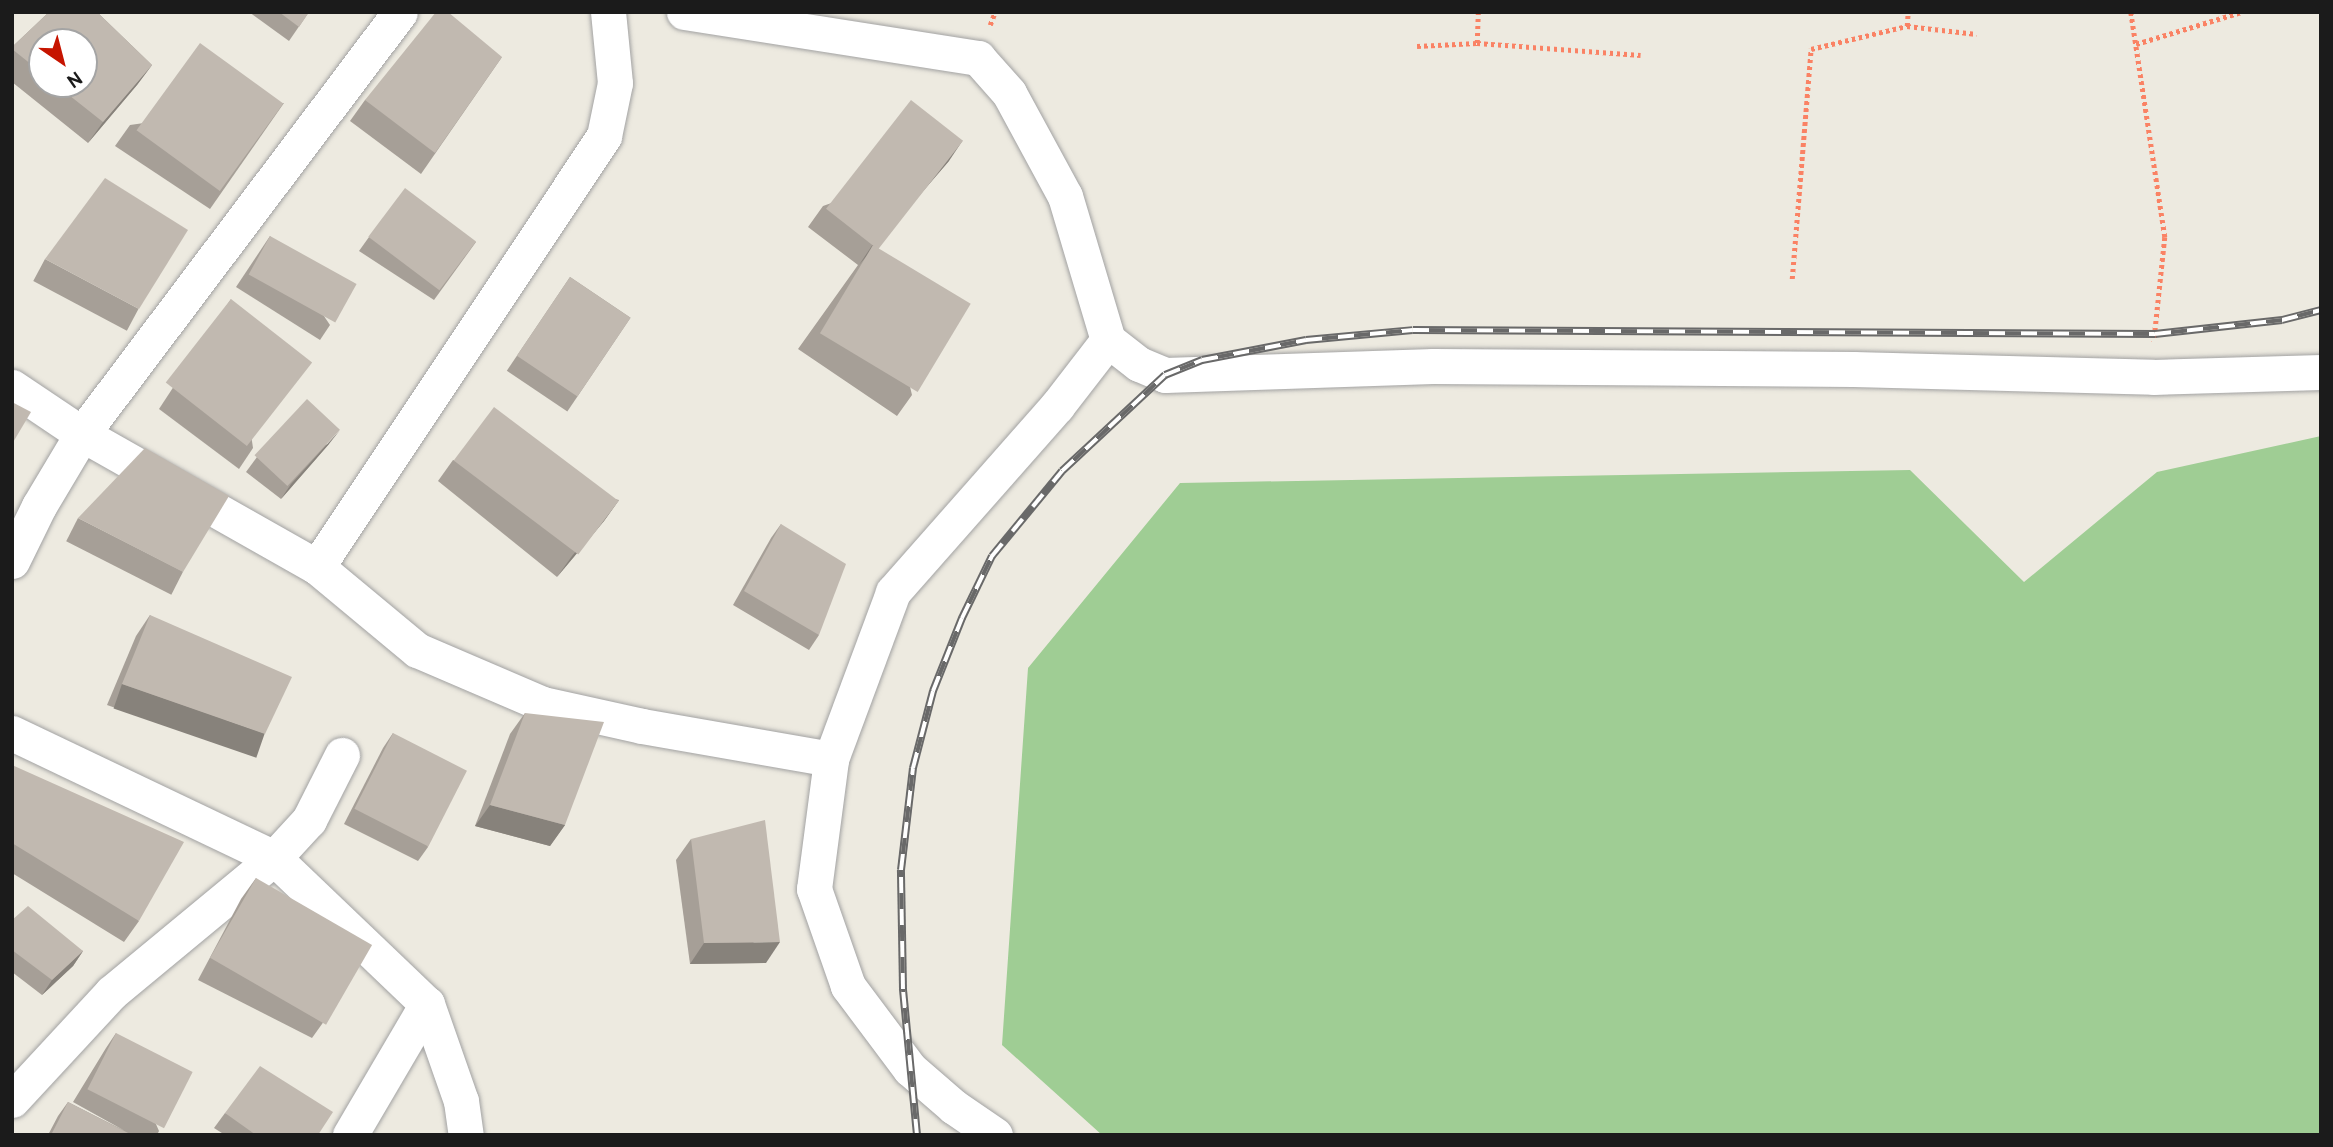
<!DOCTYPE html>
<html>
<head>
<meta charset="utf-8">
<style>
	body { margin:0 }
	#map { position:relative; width:2333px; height:1147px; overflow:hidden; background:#edeae0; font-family:Overpass,sans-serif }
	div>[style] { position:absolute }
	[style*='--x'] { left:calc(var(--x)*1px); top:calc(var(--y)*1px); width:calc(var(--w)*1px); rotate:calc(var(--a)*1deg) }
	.forest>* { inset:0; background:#9fcd94 }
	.path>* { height:4.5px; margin-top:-2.25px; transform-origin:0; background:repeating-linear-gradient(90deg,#fa8264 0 3.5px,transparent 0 7px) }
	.roads { filter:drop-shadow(0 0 2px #a2a2a2) drop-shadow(0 0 2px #a2a2a2) }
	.minor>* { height:35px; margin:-17.5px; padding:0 17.5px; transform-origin:17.5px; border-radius:17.5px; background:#fff }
	.rail>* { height:8px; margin-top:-4px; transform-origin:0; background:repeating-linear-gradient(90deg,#fff 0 16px,#696969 0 32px); box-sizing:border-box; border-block:2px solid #696969 }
	.wall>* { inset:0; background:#a69f97; transform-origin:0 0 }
	.shaded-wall>* { inset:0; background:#87827b; transform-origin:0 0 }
	.building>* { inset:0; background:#c1b9b0; transform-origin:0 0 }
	span { translate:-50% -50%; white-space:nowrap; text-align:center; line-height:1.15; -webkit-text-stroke:7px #fff; paint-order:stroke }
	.frame { position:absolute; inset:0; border:14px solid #1b1b1b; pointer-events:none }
	.north { position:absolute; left:28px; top:28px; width:70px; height:70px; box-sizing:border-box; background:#fff; border:2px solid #a4a4a4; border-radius:50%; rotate:145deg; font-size:19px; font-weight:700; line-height:28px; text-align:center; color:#1b1b1b }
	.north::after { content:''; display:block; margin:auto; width:24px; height:32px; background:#c61400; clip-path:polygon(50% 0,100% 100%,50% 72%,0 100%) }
</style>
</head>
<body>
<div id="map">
	<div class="forest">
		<i style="clip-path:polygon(2321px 436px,2321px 1135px,1102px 1135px,1002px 1045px,1028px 668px,1180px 483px,1910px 470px,2024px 582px,2157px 472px)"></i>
	</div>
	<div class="path">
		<i style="--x:2131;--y:12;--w:228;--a:81.4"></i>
		<i style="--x:2165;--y:237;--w:105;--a:96"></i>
		<i style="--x:990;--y:25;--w:14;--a:-69"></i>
		<i style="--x:1907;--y:26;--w:14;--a:-86"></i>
		<i style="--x:1477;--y:43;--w:31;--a:-88"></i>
		<i style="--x:2136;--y:44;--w:110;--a:-16.9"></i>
		<i style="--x:1417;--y:46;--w:60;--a:-2.9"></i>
		<i style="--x:1477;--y:43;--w:164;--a:4.2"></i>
		<i style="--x:1792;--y:279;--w:231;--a:-85.3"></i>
		<i style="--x:1811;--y:49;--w:99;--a:-13.5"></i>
		<i style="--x:1907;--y:26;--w:70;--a:6.5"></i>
	</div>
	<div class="roads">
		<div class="minor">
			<i style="--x:684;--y:12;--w:298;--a:8.9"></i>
			<i style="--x:978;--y:58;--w:47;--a:48.5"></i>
			<i style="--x:1009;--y:93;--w:117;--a:61.5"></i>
			<i style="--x:1065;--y:196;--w:150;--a:73.4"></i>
			<i style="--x:1108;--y:340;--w:39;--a:38"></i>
			<i style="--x:1139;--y:364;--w:28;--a:23"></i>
			<i style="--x:1165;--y:375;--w:268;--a:-1.9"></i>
			<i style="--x:1433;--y:366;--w:420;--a:0.4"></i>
			<i style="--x:1853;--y:369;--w:300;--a:1.5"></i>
			<i style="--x:2153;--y:377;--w:168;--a:-1.7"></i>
			<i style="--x:12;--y:387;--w:84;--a:33.9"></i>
			<i style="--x:82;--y:434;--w:270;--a:29.5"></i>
			<i style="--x:317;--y:567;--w:130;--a:39.7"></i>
			<i style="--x:417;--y:650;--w:137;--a:23.2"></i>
			<i style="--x:543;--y:704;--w:101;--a:12.5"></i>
			<i style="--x:642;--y:726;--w:192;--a:9.9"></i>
			<i style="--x:12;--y:561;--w:61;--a:-63.9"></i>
			<i style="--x:39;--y:506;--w:84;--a:-59.2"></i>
			<i style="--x:82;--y:434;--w:528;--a:-53"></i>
			<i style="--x:317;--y:567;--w:518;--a:-56.34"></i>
			<i style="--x:604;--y:136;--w:54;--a:-78.3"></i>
			<i style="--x:615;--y:83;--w:71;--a:-95.6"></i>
			<i style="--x:12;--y:733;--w:290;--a:25.5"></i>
			<i style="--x:274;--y:858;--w:211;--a:43.7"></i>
			<i style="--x:427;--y:1004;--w:103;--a:70.7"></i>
			<i style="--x:461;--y:1101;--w:34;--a:82"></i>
			<i style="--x:12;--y:1100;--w:146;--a:-47.2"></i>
			<i style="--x:111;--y:993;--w:212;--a:-39.6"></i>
			<i style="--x:274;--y:858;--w:52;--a:-47.4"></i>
			<i style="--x:309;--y:820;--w:73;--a:-63.1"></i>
			<i style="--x:350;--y:1135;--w:152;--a:-59.6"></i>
			<i style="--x:995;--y:1135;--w:50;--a:-145.7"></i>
			<i style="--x:954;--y:1107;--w:58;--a:-139.2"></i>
			<i style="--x:910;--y:1069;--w:104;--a:-126.8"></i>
			<i style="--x:848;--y:986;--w:103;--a:-109.3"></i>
			<i style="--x:814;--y:889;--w:131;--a:-82.5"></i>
			<i style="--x:831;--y:759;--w:178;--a:-69.6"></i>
			<i style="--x:893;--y:592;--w:248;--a:-48.6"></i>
			<i style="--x:1057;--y:406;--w:83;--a:-52.3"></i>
		</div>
	</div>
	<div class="rail">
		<i style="--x:917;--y:1135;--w:147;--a:-95.5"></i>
		<i style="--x:903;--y:989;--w:119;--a:-91"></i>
		<i style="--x:901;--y:870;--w:103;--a:-83.3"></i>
		<i style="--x:913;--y:768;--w:80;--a:-75.4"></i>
		<i style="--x:933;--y:691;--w:79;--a:-68.3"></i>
		<i style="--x:962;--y:618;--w:69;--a:-64.2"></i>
		<i style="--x:992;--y:556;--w:110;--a:-50.5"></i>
		<i style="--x:1062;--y:471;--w:141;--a:-43"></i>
		<i style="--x:1165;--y:375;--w:40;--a:-22"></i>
		<i style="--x:1202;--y:360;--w:106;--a:-10.9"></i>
		<i style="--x:1306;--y:340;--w:107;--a:-5.3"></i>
		<i style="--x:1413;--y:330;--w:742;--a:0.31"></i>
		<i style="--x:2155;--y:334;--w:128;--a:-6.3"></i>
		<i style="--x:2282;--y:320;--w:40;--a:-14.4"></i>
	</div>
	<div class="wall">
		<i style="clip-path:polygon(evenodd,49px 12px,97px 12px,152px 65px,137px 85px,88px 143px,12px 82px,12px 47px,49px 12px,42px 42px,84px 42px,84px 84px,42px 84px,42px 42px)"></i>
		<i style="clip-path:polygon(249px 12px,309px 12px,289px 41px)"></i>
		<i style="clip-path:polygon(502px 57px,421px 174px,350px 121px,365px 100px)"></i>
		<i style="clip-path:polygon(284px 103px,210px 209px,115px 146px,130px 125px)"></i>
		<i style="clip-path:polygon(949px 161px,876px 246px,912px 395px,897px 416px,798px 349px,858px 265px,808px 227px,823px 206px)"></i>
		<i style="clip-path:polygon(270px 236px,330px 325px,320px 340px,236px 287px)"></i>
		<i style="clip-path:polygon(369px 237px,476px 242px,434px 300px,359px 251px)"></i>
		<i style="left:45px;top:259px;width:106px;height:25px;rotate:28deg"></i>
		<i style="left:570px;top:277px;width:73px;height:113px;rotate:34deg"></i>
		<i style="clip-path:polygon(231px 299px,253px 448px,239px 469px,159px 409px)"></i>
		<i style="clip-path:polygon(329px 444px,281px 499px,246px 472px,257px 457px)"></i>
		<i style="clip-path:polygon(453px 460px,619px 500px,604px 521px,557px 577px,438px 481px)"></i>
		<i style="left:78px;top:518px;width:118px;height:26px;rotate:27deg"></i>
		<i style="clip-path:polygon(781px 524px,819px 635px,809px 650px,733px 605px,771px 538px)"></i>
		<i style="clip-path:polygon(150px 615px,251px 755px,107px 705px,136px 636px)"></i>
		<i style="clip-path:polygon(525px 713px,565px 825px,550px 846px,475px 826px,510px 734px)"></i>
		<i style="clip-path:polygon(393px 733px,428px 847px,418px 861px,344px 824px,383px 748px)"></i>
		<i style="clip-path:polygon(12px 765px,139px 921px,124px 942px,12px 873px)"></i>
		<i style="clip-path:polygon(691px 839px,766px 963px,690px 964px,676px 860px)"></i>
		<i style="clip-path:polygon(256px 878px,327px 1017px,312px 1038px,198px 980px,241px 899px)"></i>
		<i style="clip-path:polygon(12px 920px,83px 951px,73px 966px,42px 995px,12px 972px)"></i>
		<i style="clip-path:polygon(116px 1033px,159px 1131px,157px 1135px,48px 1135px,58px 1116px,68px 1102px,125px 1131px,73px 1102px,106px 1048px)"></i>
		<i style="clip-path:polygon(225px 1113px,318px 1135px,225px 1135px,214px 1128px)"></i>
	</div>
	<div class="shaded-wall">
		<i style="clip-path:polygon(152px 65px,137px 85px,88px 143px,103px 122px)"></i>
		<i style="clip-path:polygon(963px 140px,949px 161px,859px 265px,873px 244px)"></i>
		<i style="clip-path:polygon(340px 430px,329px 444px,281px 499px,291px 484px)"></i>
		<i style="clip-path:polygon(619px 500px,604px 521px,557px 577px,572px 556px)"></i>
		<i style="left:122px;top:684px;width:151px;height:26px;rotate:19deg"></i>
		<i style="clip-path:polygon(490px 805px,565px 825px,550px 846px,475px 826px)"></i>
		<i style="clip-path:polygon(780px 942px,766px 963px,690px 964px,704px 943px)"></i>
		<i style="clip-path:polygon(83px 951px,73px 966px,42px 995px,52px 980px)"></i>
	</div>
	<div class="building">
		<i style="clip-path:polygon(49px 12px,97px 12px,152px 65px,103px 122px,55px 84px,84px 84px,84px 42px,42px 42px,42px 73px,12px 49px,12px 47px)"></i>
		<i style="clip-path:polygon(279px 12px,309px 12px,299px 27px)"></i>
		<i style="clip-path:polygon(436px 12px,448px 12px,502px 57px,435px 153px,365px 100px)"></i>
		<i style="left:200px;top:43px;width:103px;height:108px;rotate:36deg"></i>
		<i style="left:911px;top:100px;width:66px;height:138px;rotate:38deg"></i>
		<i style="clip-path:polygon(105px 178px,188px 230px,139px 309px,45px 259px)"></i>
		<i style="left:405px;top:188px;width:89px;height:61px;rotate:37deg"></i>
		<i style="left:270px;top:236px;width:99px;height:44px;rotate:29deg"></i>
		<i style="left:873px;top:245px;width:114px;height:103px;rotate:31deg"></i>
		<i style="left:570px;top:277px;width:73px;height:95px;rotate:34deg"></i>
		<i style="left:231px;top:299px;width:103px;height:106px;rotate:38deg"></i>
		<i style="left:307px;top:399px;width:45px;height:77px;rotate:43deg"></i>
		<i style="clip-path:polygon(12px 402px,31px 412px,12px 444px)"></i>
		<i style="left:494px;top:407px;width:156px;height:67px;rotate:37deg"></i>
		<i style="clip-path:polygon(145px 448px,229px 496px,183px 572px,78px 518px)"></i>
		<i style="clip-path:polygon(781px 524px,846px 564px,819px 635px,744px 591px)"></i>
		<i style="clip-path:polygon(150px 615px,292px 677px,265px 734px,122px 684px)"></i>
		<i style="clip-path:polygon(525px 713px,604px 722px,565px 825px,490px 805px)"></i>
		<i style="left:393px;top:733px;width:83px;height:85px;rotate:27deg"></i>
		<i style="clip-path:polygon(12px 765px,184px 842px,139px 921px,12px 843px)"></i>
		<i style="clip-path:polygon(765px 820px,780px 942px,704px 943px,691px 839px)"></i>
		<i style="left:256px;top:878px;width:134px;height:92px;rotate:30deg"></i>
		<i style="clip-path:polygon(28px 906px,83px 951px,52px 980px,12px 950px,12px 920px)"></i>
		<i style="left:116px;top:1033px;width:86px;height:63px;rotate:27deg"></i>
		<i style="clip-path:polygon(260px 1066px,333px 1112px,318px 1135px,256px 1135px,225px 1113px)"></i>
		<i style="clip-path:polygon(68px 1102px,132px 1135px,51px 1135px)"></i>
	</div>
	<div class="frame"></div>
	<div class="north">N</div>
</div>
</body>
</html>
